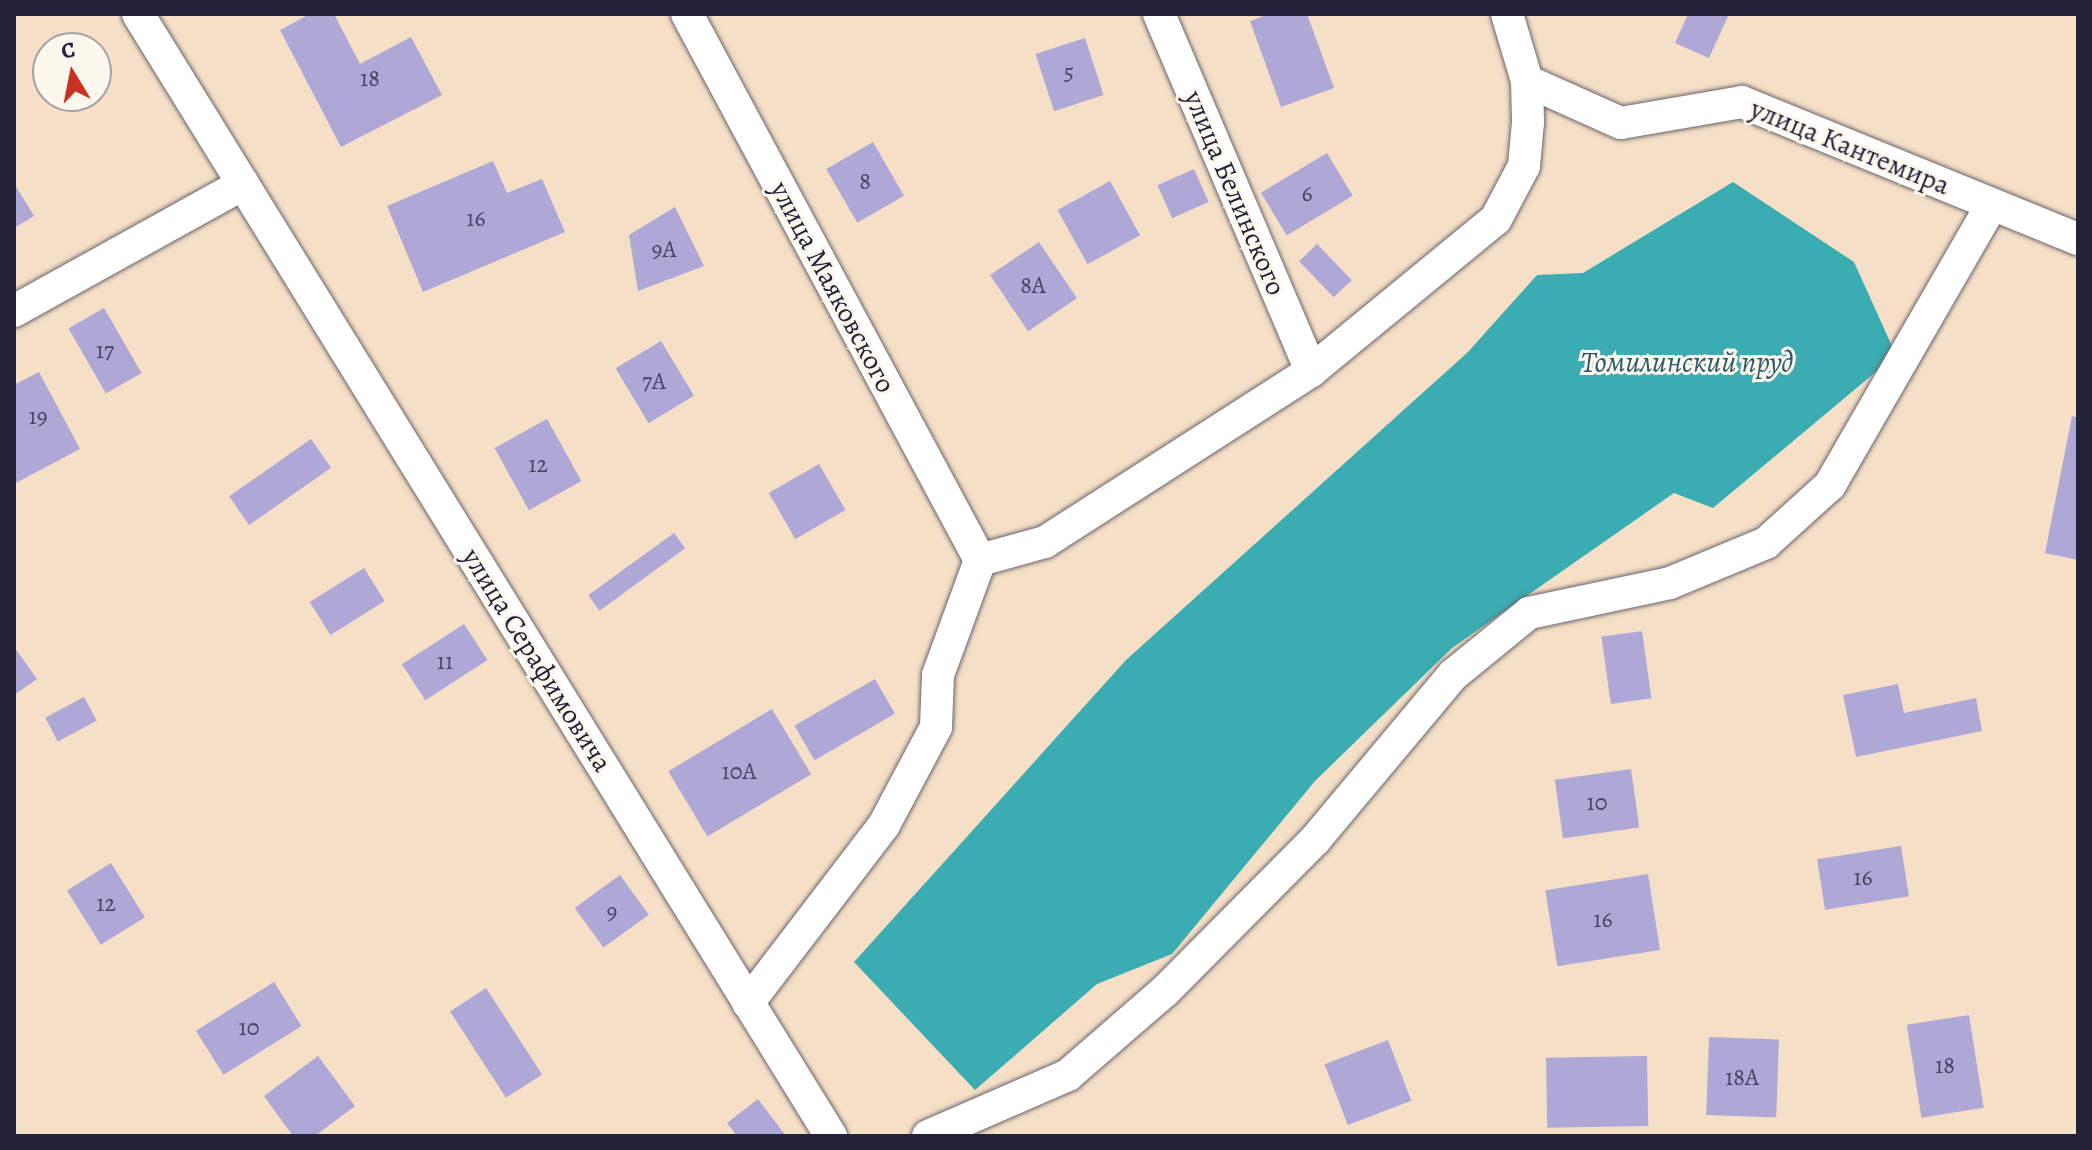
<!DOCTYPE html>
<html>
<head>
<meta charset="utf-8">
<style>
	body { margin:0 }
	#map { position:relative; width:2092px; height:1150px; overflow:hidden; background:#f5e0c7; font-family:Alegreya,serif }
	div>[style] { position:absolute }
	[style*='--x'] { left:calc(var(--x)*1px); top:calc(var(--y)*1px); width:calc(var(--w)*1px); rotate:calc(var(--a)*1deg) }
	.water>* { inset:0; background:#3aacb2 }
	.building>* { inset:0; background:#afa8d7; transform-origin:0 0 }
	.roads { filter:drop-shadow(0 0 2px #6c646c) drop-shadow(0 0 2px #6c646c) }
	.street>* { height:32px; margin:-16px; padding:0 16px; transform-origin:16px; border-radius:16px; background:#fff }
	span { translate:-50% -50%; white-space:nowrap; text-align:center; line-height:1.15; -webkit-text-stroke:6px #fbf7ec; paint-order:stroke }
	.number-label { font-size:24px; color:#454462 }
	.number-label span { -webkit-text-stroke-width:0 }
	.street-label { font-size:28px; color:#22223b }
	.water-label { font-size:30px; color:#2c596b; font-style:italic }
	.frame { position:absolute; inset:0; border:16px solid #22223b; pointer-events:none }
	.north { position:absolute; left:32px; top:32px; width:80px; height:80px; box-sizing:border-box; background:#fbf7ec; border:2px solid #a4a2a5; border-radius:50%; rotate:350deg; font-size:22px; font-weight:700; line-height:32px; text-align:center; color:#22223b }
	.north::after { content:''; display:block; margin:auto; width:28px; height:36px; background:#c8321e; clip-path:polygon(50% 0,100% 100%,50% 72%,0 100%) }
</style>
</head>
<body>
<div id="map">
	<div class="water">
		<i style="clip-path:polygon(1733px 182px,1854px 262px,1896px 355px,1713px 508px,1674px 493px,1452px 648px,1315px 781px,1172px 954px,1097px 984px,975px 1090px,854px 962px,1126px 660px,1468px 352px,1537px 275px,1583px 273px)"></i>
	</div>
	<div class="building">
		<i style="clip-path:polygon(310px 14px,334px 14px,360px 64px,411px 37px,442px 95px,341px 147px,280px 30px)"></i>
		<i style="clip-path:polygon(1269px 14px,1307px 14px,1334px 88px,1281px 107px,1250px 21px)"></i>
		<i style="clip-path:polygon(1688px 14px,1729px 14px,1709px 58px,1675px 43px)"></i>
		<i style="left:1085px;top:38px;width:60px;height:52px;rotate:72deg"></i>
		<i style="left:873px;top:142px;width:62px;height:54px;rotate:60deg"></i>
		<i style="left:1327px;top:153px;width:50px;height:77px;rotate:59deg"></i>
		<i style="clip-path:polygon(493px 161px,507px 193px,542px 179px,565px 232px,423px 292px,387px 206px)"></i>
		<i style="left:1194px;top:169px;width:36px;height:40px;rotate:66deg"></i>
		<i style="left:1110px;top:181px;width:62px;height:60px;rotate:61deg"></i>
		<i style="clip-path:polygon(14px 183px,34px 216px,14px 228px)"></i>
		<i style="clip-path:polygon(675px 207px,704px 266px,638px 291px,629px 235px)"></i>
		<i style="left:1039px;top:242px;width:68px;height:59px;rotate:56deg"></i>
		<i style="left:1317px;top:244px;width:50px;height:25px;rotate:46deg"></i>
		<i style="left:104px;top:308px;width:75px;height:41px;rotate:60deg"></i>
		<i style="left:661px;top:341px;width:64px;height:53px;rotate:59deg"></i>
		<i style="clip-path:polygon(39px 372px,80px 449px,14px 484px,14px 385px)"></i>
		<i style="clip-path:polygon(2072px 416px,2078px 418px,2078px 560px,2045px 553px)"></i>
		<i style="left:547px;top:419px;width:71px;height:60px;rotate:61deg"></i>
		<i style="left:311px;top:439px;width:35px;height:100px;rotate:55deg"></i>
		<i style="left:819px;top:464px;width:53px;height:58px;rotate:60deg"></i>
		<i style="left:674px;top:533px;width:19px;height:106px;rotate:54deg"></i>
		<i style="left:364px;top:568px;width:39px;height:64px;rotate:58deg"></i>
		<i style="left:464px;top:624px;width:43px;height:74px;rotate:57deg"></i>
		<i style="left:1642px;top:631px;width:68px;height:41px;rotate:82deg"></i>
		<i style="clip-path:polygon(14px 647px,37px 679px,14px 695px)"></i>
		<i style="left:875px;top:679px;width:40px;height:93px;rotate:60deg"></i>
		<i style="clip-path:polygon(1898px 684px,1904px 713px,1976px 698px,1982px 731px,1856px 757px,1843px 695px)"></i>
		<i style="left:84px;top:697px;width:27px;height:44px;rotate:62deg"></i>
		<i style="left:772px;top:709px;width:76px;height:121px;rotate:59deg"></i>
		<i style="left:1631px;top:769px;width:59px;height:77px;rotate:82deg"></i>
		<i style="left:1901px;top:846px;width:51px;height:85px;rotate:81deg"></i>
		<i style="left:111px;top:863px;width:64px;height:52px;rotate:58deg"></i>
		<i style="left:1648px;top:874px;width:77px;height:104px;rotate:81deg"></i>
		<i style="left:620px;top:875px;width:49px;height:56px;rotate:54deg"></i>
		<i style="left:274px;top:982px;width:52px;height:92px;rotate:58deg"></i>
		<i style="left:486px;top:988px;width:103px;height:43px;rotate:57deg"></i>
		<i style="left:1969px;top:1015px;width:94px;height:63px;rotate:81deg"></i>
		<i style="left:1709px;top:1037px;width:70px;height:78px;rotate:2deg"></i>
		<i style="left:1388px;top:1040px;width:65px;height:68px;rotate:69deg"></i>
		<i style="clip-path:polygon(318px 1056px,355px 1106px,315px 1136px,293px 1136px,264px 1096px)"></i>
		<i style="left:1647px;top:1056px;width:70px;height:101px;rotate:89deg"></i>
		<i style="clip-path:polygon(758px 1099px,786px 1136px,737px 1136px,727px 1123px)"></i>
	</div>
	<div class="roads">
		<div class="street">
			<i style="--x:138;--y:14;--w:1319;--a:58.3"></i>
			<i style="--x:687;--y:14;--w:620;--a:61.78"></i>
			<i style="--x:1159;--y:14;--w:388;--a:66.9"></i>
			<i style="--x:1527;--y:81;--w:103;--a:24.1"></i>
			<i style="--x:1621;--y:123;--w:123;--a:-9.8"></i>
			<i style="--x:1742;--y:102;--w:363;--a:22.2"></i>
			<i style="--x:14;--y:311;--w:262;--a:-29"></i>
			<i style="--x:980;--y:560;--w:67;--a:-15.5"></i>
			<i style="--x:1045;--y:542;--w:316;--a:-32.7"></i>
			<i style="--x:1311;--y:371;--w:239;--a:-39.4"></i>
			<i style="--x:1496;--y:219;--w:60;--a:-62.2"></i>
			<i style="--x:1524;--y:166;--w:44;--a:-84.8"></i>
			<i style="--x:1528;--y:122;--w:41;--a:-91.4"></i>
			<i style="--x:1527;--y:81;--w:70;--a:-106.6"></i>
			<i style="--x:748;--y:1003;--w:224;--a:-52.6"></i>
			<i style="--x:884;--y:825;--w:111;--a:-62"></i>
			<i style="--x:936;--y:727;--w:52;--a:-87.8"></i>
			<i style="--x:938;--y:675;--w:122;--a:-69.9"></i>
			<i style="--x:928;--y:1136;--w:153;--a:-23.5"></i>
			<i style="--x:1068;--y:1075;--w:128;--a:-40.9"></i>
			<i style="--x:1165;--y:991;--w:213;--a:-45.2"></i>
			<i style="--x:1315;--y:840;--w:215;--a:-50.1"></i>
			<i style="--x:1453;--y:675;--w:98;--a:-39.2"></i>
			<i style="--x:1529;--y:613;--w:144;--a:-12"></i>
			<i style="--x:1670;--y:583;--w:104;--a:-22.6"></i>
			<i style="--x:1766;--y:543;--w:86;--a:-42.2"></i>
			<i style="--x:1830;--y:485;--w:324;--a:-60"></i>
		</div>
	</div>
	<div class="number-label">
		<span style="left:1069px;top:73px">5</span>
		<span style="left:370px;top:79px">18</span>
		<span style="left:865px;top:182px">8</span>
		<span style="left:1307px;top:194px">6</span>
		<span style="left:476px;top:219px">16</span>
		<span style="left:664px;top:250px">9А</span>
		<span style="left:1033px;top:286px">8А</span>
		<span style="left:105px;top:351px">17</span>
		<span style="left:654px;top:382px">7А</span>
		<span style="left:38px;top:417px">19</span>
		<span style="left:538px;top:465px">12</span>
		<span style="left:445px;top:662px">11</span>
		<span style="left:739px;top:772px">10А</span>
		<span style="left:1597px;top:803px">10</span>
		<span style="left:1863px;top:878px">16</span>
		<span style="left:106px;top:904px">12</span>
		<span style="left:612px;top:912px">9</span>
		<span style="left:1603px;top:920px">16</span>
		<span style="left:249px;top:1028px">10</span>
		<span style="left:1945px;top:1066px">18</span>
		<span style="left:1742px;top:1078px">18А</span>
	</div>
	<div class="street-label">
		<span style="left:1850px;top:147px;rotate:22deg">улица Кантемира</span>
		<span style="left:1235px;top:193px;rotate:67deg">улица Белинского</span>
		<span style="left:833px;top:287px;rotate:62deg">улица Маяковского</span>
		<span style="left:537px;top:660px;rotate:58deg">улица Серафимовича</span>
	</div>
	<div class="water-label">
		<span style="left:1687px;top:362px">Томилинский пруд</span>
	</div>
	<div class="frame"></div>
	<div class="north">С</div>
</div>
</body>
</html>
